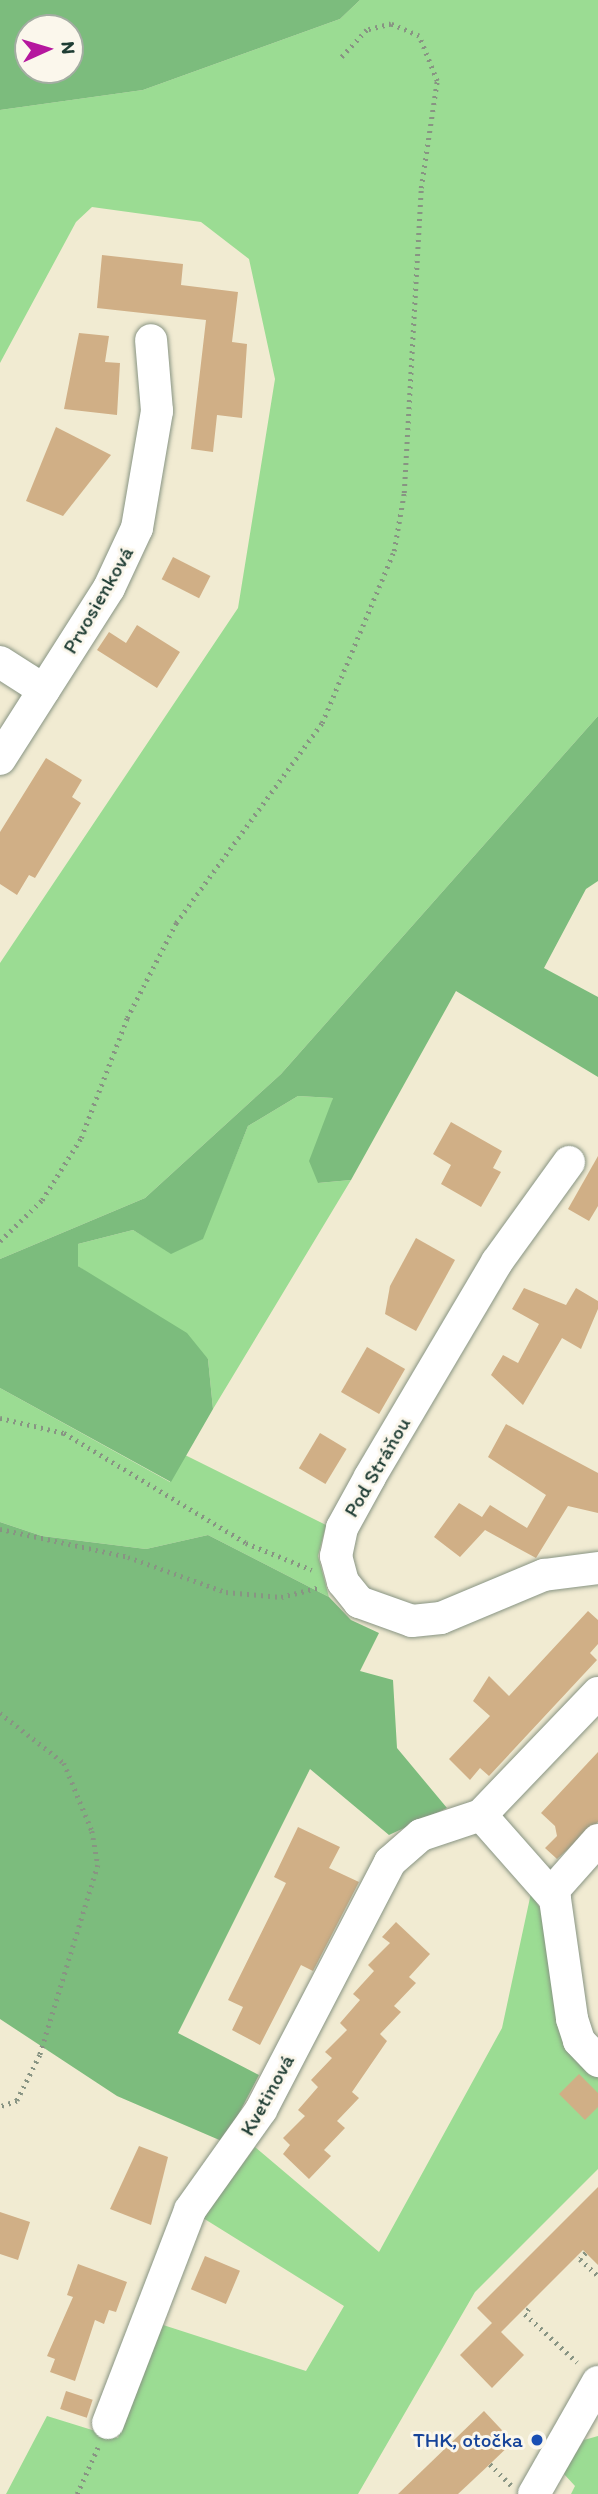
<!DOCTYPE html>
<html>
<head>
<meta charset="utf-8">
<style>
	body { margin:0 }
	#map { position:relative; width:598px; height:2494px; overflow:hidden; background:#f1ebd2; font-family:Itim,sans-serif }
	div>[style] { position:absolute }
	[style*='--x'] { left:calc(var(--x)*1px); top:calc(var(--y)*1px); width:calc(var(--w)*1px); rotate:calc(var(--a)*1deg) }
	.green>* { inset:0; background:#9bdc93 }
	.forest>* { inset:0; background:#7cbc7d }
	.building>* { inset:0; background:#d0af86; transform-origin:0 0 }
	.path>* { height:4.5px; margin-top:-2.25px; transform-origin:0; background:repeating-linear-gradient(90deg,#889483 0 2px,transparent 0 7px) }
	.roads { filter:drop-shadow(0 0 2px #889483) drop-shadow(0 0 2px #889483) }
	.minor>* { height:32px; margin:-16px; padding:0 16px; transform-origin:16px; border-radius:16px; background:#fff }
	.dots>* { width:19px; height:19px; translate:-50% -50%; box-sizing:border-box; border:4px solid #fbf7ec; border-radius:50% }
	span { translate:-50% -50%; white-space:nowrap; text-align:center; line-height:1.15; -webkit-text-stroke:6px #fbf7ec; paint-order:stroke }
	.street-label { font-size:21px; color:#1f3d34 }
	.transit-label { font-size:21px; color:#164399 }
	.right { translate:-100% -50%; text-align:right }
	.north { position:absolute; left:14px; top:14px; width:70px; height:70px; box-sizing:border-box; background:#fbf7ec; border:2px solid #a3ada2; border-radius:50%; rotate:86deg; font-size:19px; font-weight:700; line-height:28px; text-align:center; color:#1f3d34 }
	.north::after { content:''; display:block; margin:auto; width:24px; height:32px; background:#b5179e; clip-path:polygon(50% 0,100% 100%,50% 72%,0 100%) }
</style>
</head>
<body>
<div id="map">
	<div class="green">
		<i style="clip-path:polygon(360px 0,598px 0,598px 716px,281px 1074px,145px 1198px,0 1259px,0 963px,238px 608px,275px 379px,249px 259px,201px 222px,92px 207px,76px 222px,0 363px,0 110px,143px 90px,340px 19px)"></i>
		<i style="clip-path:polygon(298px 1096px,333px 1098px,318px 1183px,351px 1180px,213px 1409px,208px 1359px,78px 1266px,78px 1244px,133px 1230px,171px 1253px,202px 1239px,248px 1126px)"></i>
		<i style="clip-path:polygon(0 1388px,170px 1482px,183px 1454px,326px 1525px,318px 1556px,329px 1597px,208px 1535px,146px 1549px,42px 1536px,0 1522px)"></i>
		<i style="clip-path:polygon(531px 1893px,545px 1917px,574px 2059px,598px 2077px,598px 2169px,475px 2292px,358px 2494px,6px 2494px,47px 2416px,118px 2438px,157px 2323px,306px 2371px,344px 2306px,203px 2218px,255px 2147px,379px 2252px,502px 2028px)"></i>
		<i style="clip-path:polygon(598px 2436px,598px 2494px,571px 2494px,575px 2486px,563px 2473px,584px 2440px)"></i>
	</div>
	<div class="forest">
		<i style="clip-path:polygon(evenodd,0 0,360px 0,340px 19px,143px 90px,0 110px,0 0,70px 28px,70px 70px,28px 70px,28px 28px,70px 28px)"></i>
		<i style="clip-path:polygon(598px 716px,598px 881px,586px 889px,544px 968px,598px 997px,598px 1077px,456px 991px,351px 1180px,318px 1183px,309px 1161px,333px 1098px,298px 1096px,248px 1126px,203px 1239px,171px 1254px,133px 1230px,78px 1244px,78px 1266px,187px 1333px,208px 1359px,213px 1409px,171px 1482px,0 1388px,0 1259px,145px 1198px,281px 1074px)"></i>
		<i style="clip-path:polygon(0 1522px,42px 1536px,146px 1549px,208px 1535px,329px 1597px,351px 1620px,379px 1633px,360px 1671px,393px 1680px,397px 1748px,447px 1808px,389px 1835px,310px 1769px,178px 2033px,259px 2075px,224px 2142px,117px 2096px,0 2019px)"></i>
	</div>
	<div class="building">
		<i style="clip-path:polygon(102px 255px,183px 264px,181px 285px,238px 292px,232px 342px,247px 344px,242px 418px,217px 415px,213px 452px,191px 449px,206px 320px,97px 308px)"></i>
		<i style="clip-path:polygon(79px 333px,109px 336px,105px 362px,120px 363px,117px 415px,64px 409px)"></i>
		<i style="clip-path:polygon(56px 427px,111px 455px,63px 516px,26px 501px)"></i>
		<i style="left:173px;top:557px;width:42px;height:25px;rotate:27deg"></i>
		<i style="clip-path:polygon(137px 625px,180px 652px,157px 688px,97px 650px,109px 632px,126px 643px)"></i>
		<i style="clip-path:polygon(46px 758px,82px 780px,72px 797px,81px 803px,35px 878px,29px 875px,17px 895px,0 884px,0 832px)"></i>
		<i style="clip-path:polygon(451px 1122px,502px 1151px,493px 1168px,501px 1172px,481px 1207px,441px 1184px,451px 1165px,433px 1154px)"></i>
		<i style="clip-path:polygon(598px 1156px,598px 1206px,589px 1221px,568px 1209px)"></i>
		<i style="clip-path:polygon(416px 1238px,455px 1260px,416px 1331px,385px 1314px,390px 1286px)"></i>
		<i style="clip-path:polygon(524px 1288px,566px 1305px,576px 1288px,598px 1301px,598px 1309px,581px 1349px,562px 1338px,523px 1405px,491px 1375px,503px 1355px,518px 1363px,539px 1324px,512px 1309px)"></i>
		<i style="left:367px;top:1347px;width:44px;height:52px;rotate:30deg"></i>
		<i style="clip-path:polygon(506px 1424px,598px 1473px,598px 1513px,568px 1506px,536px 1558px,485px 1530px,460px 1557px,434px 1537px,459px 1503px,482px 1517px,490px 1505px,527px 1528px,546px 1495px,488px 1457px)"></i>
		<i style="left:320px;top:1433px;width:31px;height:41px;rotate:31deg"></i>
		<i style="clip-path:polygon(588px 1611px,598px 1620px,598px 1644px,590px 1653px,597px 1660px,489px 1776px,480px 1768px,470px 1780px,449px 1759px,490px 1716px,473px 1701px,489px 1676px,509px 1696px)"></i>
		<i style="clip-path:polygon(598px 1752px,598px 1822px,557px 1859px,545px 1848px,557px 1836px,555px 1826px,541px 1813px)"></i>
		<i style="clip-path:polygon(298px 1827px,340px 1847px,329px 1868px,359px 1882px,313px 1971px,301px 1965px,260px 2045px,232px 2030px,243px 2007px,228px 2000px,286px 1883px,274px 1877px)"></i>
		<i style="clip-path:polygon(396px 1922px,430px 1954px,409px 1977px,416px 1983px,394px 2006px,401px 2012px,380px 2034px,387px 2041px,352px 2092px,359px 2098px,337px 2121px,345px 2128px,324px 2150px,331px 2156px,309px 2179px,283px 2154px,290px 2145px,283px 2138px,305px 2116px,298px 2110px,318px 2087px,311px 2080px,332px 2058px,325px 2052px,347px 2030px,340px 2023px,360px 2000px,353px 1994px,374px 1971px,368px 1965px,390px 1943px,382px 1937px)"></i>
		<i style="clip-path:polygon(579px 2074px,598px 2093px,598px 2107px,585px 2120px,559px 2094px)"></i>
		<i style="clip-path:polygon(139px 2146px,168px 2157px,151px 2225px,110px 2209px)"></i>
		<i style="clip-path:polygon(598px 2187px,598px 2265px,583px 2250px,501px 2332px,524px 2355px,492px 2388px,460px 2355px,492px 2323px,477px 2308px)"></i>
		<i style="clip-path:polygon(0 2212px,30px 2222px,18px 2260px,0 2254px)"></i>
		<i style="left:205px;top:2256px;width:38px;height:36px;rotate:23deg"></i>
		<i style="clip-path:polygon(78px 2264px,127px 2282px,116px 2312px,109px 2310px,104px 2324px,95px 2320px,75px 2381px,50px 2372px,55px 2359px,47px 2356px,73px 2297px,67px 2295px)"></i>
		<i style="left:66px;top:2391px;width:28px;height:19px;rotate:18deg"></i>
		<i style="clip-path:polygon(484px 2411px,513px 2442px,490px 2464px,458px 2494px,398px 2494px)"></i>
	</div>
	<div class="path">
		<i style="--x:0;--y:1241;--w:59;--a:-44.3"></i>
		<i style="--x:42;--y:1200;--w:73;--a:-57.8"></i>
		<i style="--x:81;--y:1138;--w:129;--a:-69"></i>
		<i style="--x:127;--y:1018;--w:107;--a:-62.7"></i>
		<i style="--x:176;--y:923;--w:248;--a:-53.9"></i>
		<i style="--x:322;--y:723;--w:186;--a:-67.3"></i>
		<i style="--x:394;--y:551;--w:59;--a:-80.2"></i>
		<i style="--x:404;--y:493;--w:305;--a:-86.8"></i>
		<i style="--x:421;--y:188;--w:108;--a:-81.5"></i>
		<i style="--x:437;--y:81;--w:48;--a:-111.8"></i>
		<i style="--x:419;--y:36;--w:30;--a:-157"></i>
		<i style="--x:391;--y:24;--w:25;--a:166"></i>
		<i style="--x:367;--y:30;--w:40;--a:133"></i>
		<i style="--x:0;--y:1418;--w:66;--a:13.2"></i>
		<i style="--x:64;--y:1433;--w:213;--a:31.1"></i>
		<i style="--x:246;--y:1543;--w:71;--a:22.2"></i>
		<i style="--x:0;--y:1529;--w:131;--a:12.3"></i>
		<i style="--x:128;--y:1557;--w:104;--a:19.7"></i>
		<i style="--x:226;--y:1592;--w:55;--a:5.2"></i>
		<i style="--x:281;--y:1597;--w:38;--a:-14"></i>
		<i style="--x:0;--y:1713;--w:81;--a:38"></i>
		<i style="--x:64;--y:1763;--w:74;--a:67.6"></i>
		<i style="--x:92;--y:1831;--w:35;--a:80"></i>
		<i style="--x:98;--y:1865;--w:199;--a:107"></i>
		<i style="--x:40;--y:2055;--w:51;--a:116.6"></i>
		<i style="--x:17;--y:2101;--w:18;--a:161"></i>
		<i style="--x:586;--y:2253;--w:8;--a:135"></i>
		<i style="--x:580;--y:2259;--w:25;--a:43"></i>
		<i style="--x:529;--y:2309;--w:6;--a:129"></i>
		<i style="--x:525;--y:2314;--w:71;--a:42.7"></i>
		<i style="--x:490;--y:2464;--w:30;--a:45"></i>
		<i style="--x:77;--y:2494;--w:51;--a:-65.9"></i>
	</div>
	<div class="roads">
		<div class="minor">
			<i style="--x:0;--y:662;--w:52;--a:32.5"></i>
			<i style="--x:0;--y:759;--w:203;--a:-57.5"></i>
			<i style="--x:109;--y:588;--w:66;--a:-65"></i>
			<i style="--x:137;--y:528;--w:119;--a:-80.3"></i>
			<i style="--x:157;--y:411;--w:71;--a:-94.8"></i>
			<i style="--x:569;--y:1162;--w:123;--a:125.8"></i>
			<i style="--x:497;--y:1262;--w:250;--a:120.6"></i>
			<i style="--x:370;--y:1477;--w:58;--a:118.8"></i>
			<i style="--x:342;--y:1528;--w:29;--a:102"></i>
			<i style="--x:336;--y:1556;--w:27;--a:75"></i>
			<i style="--x:343;--y:1582;--w:26;--a:51"></i>
			<i style="--x:359;--y:1602;--w:56;--a:19.7"></i>
			<i style="--x:412;--y:1621;--w:29;--a:-6"></i>
			<i style="--x:441;--y:1618;--w:112;--a:-22.7"></i>
			<i style="--x:544;--y:1575;--w:54;--a:-7.4"></i>
			<i style="--x:481;--y:1815;--w:112;--a:48.6"></i>
			<i style="--x:555;--y:1899;--w:121;--a:81.9"></i>
			<i style="--x:572;--y:2019;--w:23;--a:72"></i>
			<i style="--x:579;--y:2041;--w:28;--a:46"></i>
			<i style="--x:551;--y:1893;--w:71;--a:-48.4"></i>
			<i style="--x:108;--y:2423;--w:228;--a:-68.9"></i>
			<i style="--x:190;--y:2210;--w:123;--a:-54.6"></i>
			<i style="--x:261;--y:2110;--w:280;--a:-62.5"></i>
			<i style="--x:390;--y:1862;--w:41;--a:-41.1"></i>
			<i style="--x:421;--y:1835;--w:63;--a:-18.4"></i>
			<i style="--x:481;--y:1815;--w:169;--a:-46.2"></i>
			<i style="--x:534;--y:2494;--w:129;--a:-60.3"></i>
		</div>
	</div>
	<div class="dots">
		<i style="left:537px;top:2440px;background:#1a4fb4"></i>
	</div>
	<div class="street-label">
		<span style="left:98px;top:600px;rotate:-60deg">Prvosienková</span>
		<span style="left:377px;top:1467px;rotate:-60deg">Pod Stráňou</span>
		<span style="left:267px;top:2095px;rotate:-61deg">Kvetinová</span>
	</div>
	<div class="transit-label">
		<span class="right" style="left:523px;top:2440px">THK, otočka</span>
	</div>
	<div class="north">N</div>
</div>
</body>
</html>
